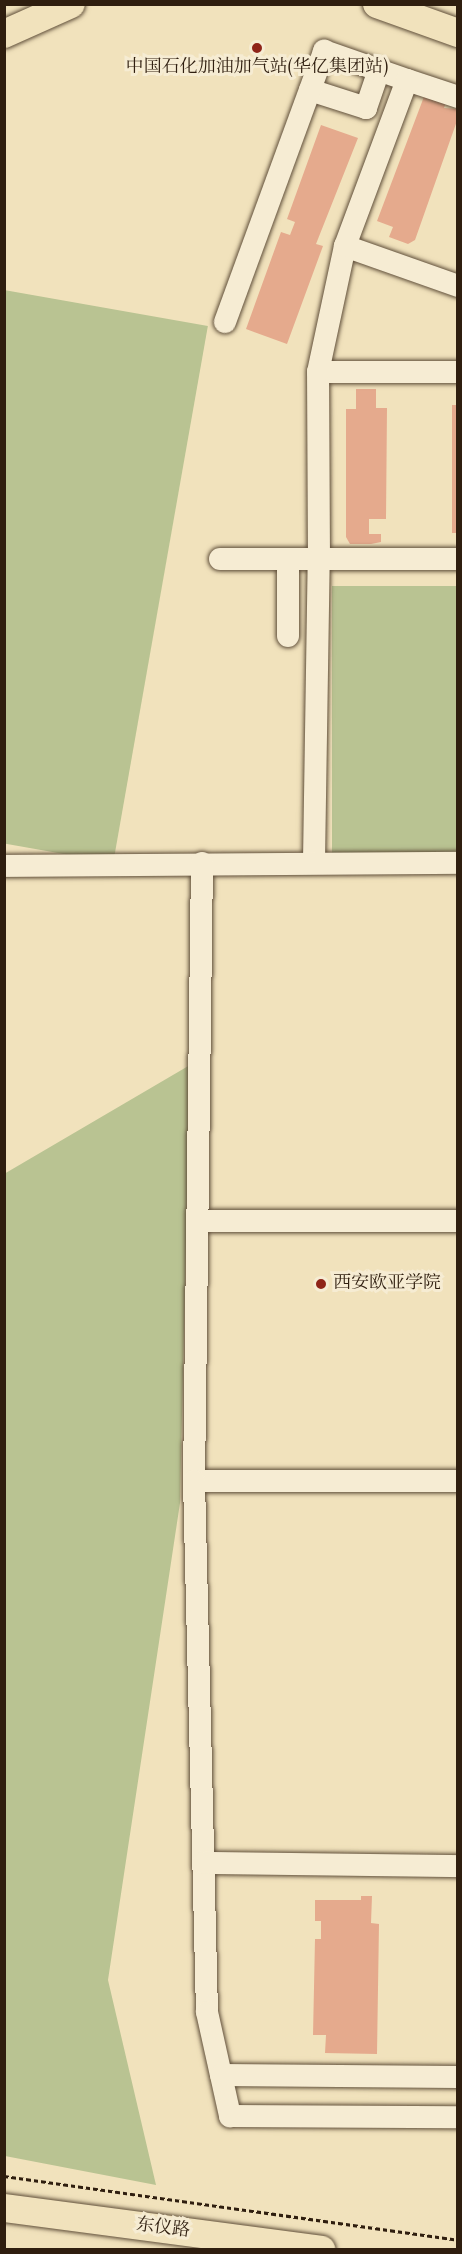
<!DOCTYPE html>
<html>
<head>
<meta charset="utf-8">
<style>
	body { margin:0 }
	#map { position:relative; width:462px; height:2254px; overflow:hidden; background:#f1e2bc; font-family:Vollkorn,"Noto Serif SC",serif }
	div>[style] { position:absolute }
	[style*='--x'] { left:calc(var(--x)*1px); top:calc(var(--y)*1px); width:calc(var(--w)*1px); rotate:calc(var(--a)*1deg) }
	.green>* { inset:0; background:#b9c392; transform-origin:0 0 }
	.building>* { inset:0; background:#e5aa8d; transform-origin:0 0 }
	.path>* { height:3px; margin-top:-1.5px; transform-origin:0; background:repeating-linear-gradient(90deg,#2f1e0f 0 4.5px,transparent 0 7.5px) }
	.roads { filter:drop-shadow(0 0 2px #604f3a) drop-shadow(0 0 2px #604f3a) }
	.minor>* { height:22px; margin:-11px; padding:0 11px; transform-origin:11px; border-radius:11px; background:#f6ecd3 }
	.major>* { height:28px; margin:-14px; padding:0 14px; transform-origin:14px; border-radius:14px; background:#f1e2bc }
	.dots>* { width:16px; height:16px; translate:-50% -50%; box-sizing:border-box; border:3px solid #f6ecd3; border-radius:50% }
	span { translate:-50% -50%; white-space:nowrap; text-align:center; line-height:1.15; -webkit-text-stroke:6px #f6ecd3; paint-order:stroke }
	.poi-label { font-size:18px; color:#2f1e0f }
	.left { translate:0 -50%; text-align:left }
	.street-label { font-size:18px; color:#2f1e0f }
	.frame { position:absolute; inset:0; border:6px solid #2f1e0f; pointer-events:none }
</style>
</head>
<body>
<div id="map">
	<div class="green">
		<i style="left:4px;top:290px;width:207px;height:545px;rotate:10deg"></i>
		<i style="left:332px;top:586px;width:125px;height:267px"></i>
		<i style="clip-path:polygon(190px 1065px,180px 1503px,108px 1980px,156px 2185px,5px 2156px,4px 1174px)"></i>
	</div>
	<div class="building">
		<i style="clip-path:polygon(425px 94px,446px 102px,444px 108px,458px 109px,458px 118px,415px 240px,408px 244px,389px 237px,393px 227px,377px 221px)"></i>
		<i style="clip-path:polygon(321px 125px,358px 138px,316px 244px,323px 246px,287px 344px,246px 329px,281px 232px,290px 235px,295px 222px,287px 219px)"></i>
		<i style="clip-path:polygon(356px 389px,376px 389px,376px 408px,387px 408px,386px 519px,369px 519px,369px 534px,381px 534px,381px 542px,371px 544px,350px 544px,346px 537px,346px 409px,356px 409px)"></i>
		<i style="left:452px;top:405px;width:6px;height:128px"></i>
		<i style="clip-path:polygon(361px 1896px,372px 1896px,371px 1923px,379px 1924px,377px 2054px,325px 2053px,326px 2035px,313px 2035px,315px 1939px,321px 1939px,321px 1921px,315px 1921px,315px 1900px,361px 1900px)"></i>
	</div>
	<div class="path">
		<i style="--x:4;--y:2176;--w:458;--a:8"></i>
	</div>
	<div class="roads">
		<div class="minor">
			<i style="--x:310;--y:90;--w:59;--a:17.8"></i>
			<i style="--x:366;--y:108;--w:40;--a:-71.1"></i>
			<i style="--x:345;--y:246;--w:120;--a:19.5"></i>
			<i style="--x:225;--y:322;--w:289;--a:-69.9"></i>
			<i style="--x:324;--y:51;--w:88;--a:19.3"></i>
			<i style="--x:318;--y:372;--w:140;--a:0"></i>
			<i style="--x:220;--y:559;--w:99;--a:0"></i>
			<i style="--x:319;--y:559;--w:187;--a:-90.3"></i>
			<i style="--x:318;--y:372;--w:129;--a:-77.9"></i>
			<i style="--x:345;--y:246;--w:177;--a:-69.5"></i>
			<i style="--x:407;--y:80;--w:54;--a:18.4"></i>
			<i style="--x:288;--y:559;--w:77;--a:90"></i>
			<i style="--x:314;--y:861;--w:302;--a:-89.1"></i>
			<i style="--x:319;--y:559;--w:139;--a:0"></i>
			<i style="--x:4;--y:866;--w:454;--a:-0.4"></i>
			<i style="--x:198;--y:1221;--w:260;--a:0"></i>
			<i style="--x:194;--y:1481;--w:618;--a:-89.26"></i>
			<i style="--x:458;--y:1481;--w:264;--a:180"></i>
			<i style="--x:194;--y:1481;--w:531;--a:88.6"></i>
			<i style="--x:207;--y:2012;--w:107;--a:77.5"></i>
			<i style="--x:230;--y:2116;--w:228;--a:0.3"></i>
			<i style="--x:204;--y:1863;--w:254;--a:0.7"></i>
			<i style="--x:221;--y:2075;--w:237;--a:0.5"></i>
		</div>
		<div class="major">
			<i style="--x:377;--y:4;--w:86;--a:19.7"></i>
			<i style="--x:4;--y:34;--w:73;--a:-24.1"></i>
			<i style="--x:4;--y:2208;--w:320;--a:7.5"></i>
		</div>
	</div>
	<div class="dots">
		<i style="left:257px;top:48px;background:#8f2418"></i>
		<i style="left:321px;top:1284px;background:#8f2418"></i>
	</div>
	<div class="poi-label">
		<span style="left:257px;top:68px">中国石化加油加气站(华亿集团站)</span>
		<span class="left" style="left:333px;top:1284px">西安欧亚学院</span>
	</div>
	<div class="street-label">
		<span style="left:163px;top:2229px;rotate:7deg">东仪路</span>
	</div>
	<div class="frame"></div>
</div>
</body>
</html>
